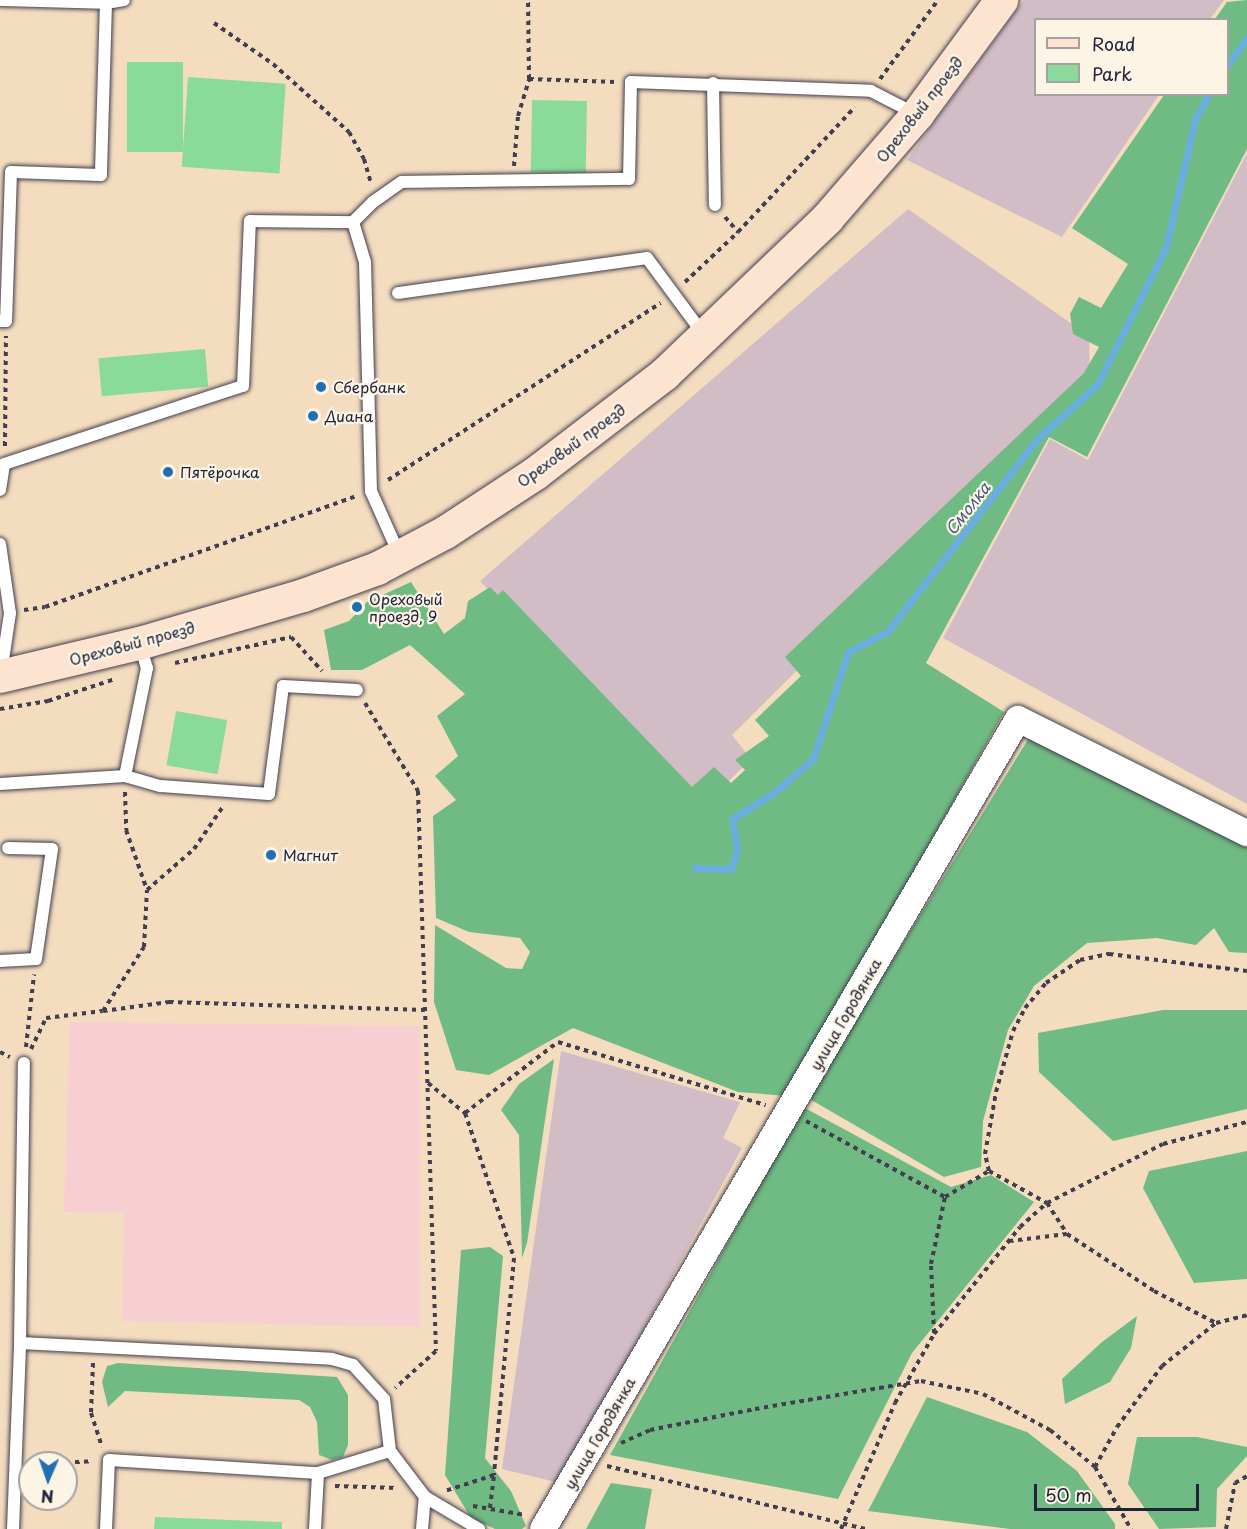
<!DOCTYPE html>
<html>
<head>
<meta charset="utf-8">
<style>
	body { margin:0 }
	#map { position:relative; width:1247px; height:1529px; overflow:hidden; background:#f4ddbf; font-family:"Playpen Sans",sans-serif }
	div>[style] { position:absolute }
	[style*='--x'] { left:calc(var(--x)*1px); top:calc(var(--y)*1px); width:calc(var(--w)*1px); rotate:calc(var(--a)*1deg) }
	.built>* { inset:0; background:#f7cfd2 }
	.industrial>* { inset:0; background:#d2bdc6 }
	.green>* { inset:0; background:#8adb9b; transform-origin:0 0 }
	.forest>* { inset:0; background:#6fbb83 }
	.stream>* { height:7px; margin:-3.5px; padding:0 3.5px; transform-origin:3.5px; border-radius:3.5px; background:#6aaedf }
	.path>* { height:4px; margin-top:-2px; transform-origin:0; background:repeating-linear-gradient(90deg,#423e4f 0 4.5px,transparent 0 9px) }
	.roads { filter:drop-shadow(0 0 2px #423e4f) drop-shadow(0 0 2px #423e4f) }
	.lane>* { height:12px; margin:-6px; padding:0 6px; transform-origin:6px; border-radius:6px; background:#fff }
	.street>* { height:26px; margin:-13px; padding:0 13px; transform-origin:13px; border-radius:13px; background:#fff }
	.secondary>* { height:33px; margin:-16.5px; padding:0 16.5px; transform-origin:16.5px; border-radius:16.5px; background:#fde4d1 }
	.dots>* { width:16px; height:16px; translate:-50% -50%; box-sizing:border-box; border:3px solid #fcf5e5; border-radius:50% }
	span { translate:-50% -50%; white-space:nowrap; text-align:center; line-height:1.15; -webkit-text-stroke:4.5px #fcf5e5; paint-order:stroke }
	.street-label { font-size:15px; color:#22223b }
	.poi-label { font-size:15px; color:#22223b }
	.left { translate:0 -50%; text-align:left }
	.water-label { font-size:16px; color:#3f5a7d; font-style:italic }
	.legend { position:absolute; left:1034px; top:18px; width:195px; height:78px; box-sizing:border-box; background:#fcf5e5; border:2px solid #a5a1a1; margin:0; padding:8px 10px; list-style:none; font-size:18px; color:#22223b }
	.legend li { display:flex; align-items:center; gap:12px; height:30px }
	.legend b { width:30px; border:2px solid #a5a1a1 }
	.north { position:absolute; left:18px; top:1451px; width:60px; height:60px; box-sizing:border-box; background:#fcf5e5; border:2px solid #a5a1a1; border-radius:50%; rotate:182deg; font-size:16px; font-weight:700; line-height:24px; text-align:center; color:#22223b }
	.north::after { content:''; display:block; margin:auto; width:21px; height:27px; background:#1f6fb2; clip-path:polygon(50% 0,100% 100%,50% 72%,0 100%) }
	.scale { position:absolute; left:1034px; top:1484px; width:165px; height:27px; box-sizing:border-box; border:3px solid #22223b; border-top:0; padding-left:8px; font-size:18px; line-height:21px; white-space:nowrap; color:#22223b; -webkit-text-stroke:4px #fcf5e5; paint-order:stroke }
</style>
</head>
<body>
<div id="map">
	<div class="built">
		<i style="clip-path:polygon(70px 1022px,420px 1026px,420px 1327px,122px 1321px,124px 1213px,64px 1212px)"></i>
	</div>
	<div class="industrial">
		<i style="clip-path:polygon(1024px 0,1224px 0,1210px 19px,1036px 20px,1036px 94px,1159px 95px,1062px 237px,907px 160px)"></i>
		<i style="clip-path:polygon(1247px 153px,1247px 804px,943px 638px,1050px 439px,1088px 460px)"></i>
		<i style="clip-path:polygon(908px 209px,1089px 336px,1090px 379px,732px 735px,751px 759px,692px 818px,480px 581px)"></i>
		<i style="clip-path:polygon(561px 1051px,740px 1102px,723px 1138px,742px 1148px,560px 1483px,502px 1469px)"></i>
	</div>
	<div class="green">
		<i style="left:127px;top:62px;width:56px;height:90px"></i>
		<i style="left:188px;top:77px;width:98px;height:90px;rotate:4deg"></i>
		<i style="left:532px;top:100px;width:55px;height:72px;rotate:1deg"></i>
		<i style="left:205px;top:349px;width:38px;height:107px;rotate:85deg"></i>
		<i style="left:176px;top:711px;width:52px;height:55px;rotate:10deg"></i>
		<i style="clip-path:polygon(155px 1517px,282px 1522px,282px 1529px,154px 1529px)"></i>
	</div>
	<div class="forest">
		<i style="clip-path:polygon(1247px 0,1247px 149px,1087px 457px,1049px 437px,926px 663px,1004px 712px,787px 1096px,738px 1092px,573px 1028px,489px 1075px,456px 1070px,434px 1002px,435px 925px,506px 968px,522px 969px,530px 952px,520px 938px,469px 932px,436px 918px,433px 816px,456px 800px,435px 776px,458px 756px,437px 716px,465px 694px,410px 645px,362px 670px,331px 670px,324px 630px,349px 621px,367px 602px,411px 582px,444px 634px,465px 618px,468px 601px,490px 587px,498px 595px,503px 590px,692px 787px,714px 767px,731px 783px,745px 770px,735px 760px,769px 736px,755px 720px,801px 676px,785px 657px,1084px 373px,1099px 347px,1073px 334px,1070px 314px,1079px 297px,1101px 308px,1128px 264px,1072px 228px,1164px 95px,1228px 94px,1228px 20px,1215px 19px,1227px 2px)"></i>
		<i style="clip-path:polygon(1032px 733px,1247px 845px,1247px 953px,1229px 952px,1214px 928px,1196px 945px,1157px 938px,1087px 943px,1034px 986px,1008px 1030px,983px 1121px,981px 1167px,944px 1177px,808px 1098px)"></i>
		<i style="clip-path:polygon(1163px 1010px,1247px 1010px,1247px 1109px,1113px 1141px,1039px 1072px,1038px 1033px)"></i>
		<i style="clip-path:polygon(554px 1059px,527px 1243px,522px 1258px,519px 1135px,501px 1110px,519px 1084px)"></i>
		<i style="clip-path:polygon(803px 1107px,951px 1187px,991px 1175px,1034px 1202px,912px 1353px,838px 1499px,610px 1455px)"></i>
		<i style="clip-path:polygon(1247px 1151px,1247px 1279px,1194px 1283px,1143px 1188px,1149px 1171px)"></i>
		<i style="clip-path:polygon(490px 1247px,503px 1256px,485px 1458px,511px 1491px,526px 1526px,522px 1529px,495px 1529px,471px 1518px,445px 1475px,461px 1250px)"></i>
		<i style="clip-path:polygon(1137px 1316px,1131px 1348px,1110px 1382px,1065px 1404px,1062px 1379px,1102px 1342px)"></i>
		<i style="clip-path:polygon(118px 1363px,337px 1377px,348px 1395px,348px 1445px,343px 1457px,332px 1460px,319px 1455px,317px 1422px,310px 1407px,299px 1400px,125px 1391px,108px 1407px,102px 1382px,107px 1366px)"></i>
		<i style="clip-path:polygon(927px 1397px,1027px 1432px,1077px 1471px,1115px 1524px,1115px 1529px,1010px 1529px,868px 1511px)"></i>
		<i style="clip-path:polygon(1137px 1437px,1197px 1437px,1247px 1447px,1247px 1456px,1217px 1489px,1216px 1527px,1159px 1529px,1128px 1484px)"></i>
		<i style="clip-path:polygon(611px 1483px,652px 1489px,645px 1529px,586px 1529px)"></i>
	</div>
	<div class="stream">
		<i style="--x:1228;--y:65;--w:33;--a:-55"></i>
		<i style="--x:695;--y:868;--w:36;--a:2"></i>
		<i style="--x:731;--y:869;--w:20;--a:-72"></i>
		<i style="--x:737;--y:850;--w:31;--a:-99"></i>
		<i style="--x:732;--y:819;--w:51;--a:-32.1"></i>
		<i style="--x:775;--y:792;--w:50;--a:-41"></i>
		<i style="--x:813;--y:759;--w:113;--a:-71.9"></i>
		<i style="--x:848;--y:652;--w:44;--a:-27.1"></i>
		<i style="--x:887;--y:632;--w:244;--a:-52.1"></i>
		<i style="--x:1037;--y:439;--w:81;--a:-42"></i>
		<i style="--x:1097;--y:385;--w:154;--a:-63.4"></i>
		<i style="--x:1166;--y:247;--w:131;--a:-77.2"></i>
		<i style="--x:1195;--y:119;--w:29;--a:-61"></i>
	</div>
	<div class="path">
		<i style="--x:214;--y:23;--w:72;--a:34.8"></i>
		<i style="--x:273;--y:64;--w:102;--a:41.8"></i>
		<i style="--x:349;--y:132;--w:31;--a:61"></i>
		<i style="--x:364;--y:159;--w:25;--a:74"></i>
		<i style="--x:529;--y:79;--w:86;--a:2"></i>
		<i style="--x:880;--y:79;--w:98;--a:-53.7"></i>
		<i style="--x:514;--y:166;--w:50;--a:-85.4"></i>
		<i style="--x:518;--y:116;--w:39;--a:-73"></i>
		<i style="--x:529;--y:79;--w:79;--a:-90.7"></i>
		<i style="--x:725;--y:217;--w:20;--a:49"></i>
		<i style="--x:685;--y:282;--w:73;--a:-43.3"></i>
		<i style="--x:738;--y:232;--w:171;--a:-46.9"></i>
		<i style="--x:5;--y:446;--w:110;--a:-89.5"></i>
		<i style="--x:388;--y:480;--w:325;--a:-33"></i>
		<i style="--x:24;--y:610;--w:21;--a:-8"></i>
		<i style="--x:45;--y:607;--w:331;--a:-19.6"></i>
		<i style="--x:175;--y:663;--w:119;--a:-12.6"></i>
		<i style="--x:291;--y:637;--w:46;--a:47.6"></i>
		<i style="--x:365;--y:703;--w:103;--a:58.9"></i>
		<i style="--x:418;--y:791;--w:560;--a:88.16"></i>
		<i style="--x:436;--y:1351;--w:55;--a:137.9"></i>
		<i style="--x:0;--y:709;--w:49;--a:-9.5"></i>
		<i style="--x:48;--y:701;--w:71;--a:-18.2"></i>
		<i style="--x:125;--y:792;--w:38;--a:88"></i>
		<i style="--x:126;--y:830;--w:64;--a:70.7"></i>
		<i style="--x:103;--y:1011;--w:67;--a:-7.8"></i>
		<i style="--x:169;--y:1002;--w:256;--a:1.8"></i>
		<i style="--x:26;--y:1047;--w:73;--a:-83.7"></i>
		<i style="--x:31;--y:1049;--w:34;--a:-64"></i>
		<i style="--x:46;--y:1018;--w:57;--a:-7"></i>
		<i style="--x:103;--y:1011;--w:76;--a:-57.4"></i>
		<i style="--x:144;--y:947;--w:57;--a:-87"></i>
		<i style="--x:147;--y:890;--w:62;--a:-41.1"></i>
		<i style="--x:194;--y:849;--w:50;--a:-55.7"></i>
		<i style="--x:0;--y:1052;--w:11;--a:27"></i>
		<i style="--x:428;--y:1083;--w:48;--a:39"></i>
		<i style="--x:465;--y:1113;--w:153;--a:71.3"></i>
		<i style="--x:514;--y:1258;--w:218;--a:95.3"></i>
		<i style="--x:494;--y:1475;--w:52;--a:161.9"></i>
		<i style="--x:465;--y:1113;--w:117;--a:-37.4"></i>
		<i style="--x:558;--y:1042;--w:217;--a:16.9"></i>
		<i style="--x:806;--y:1121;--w:158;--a:28.7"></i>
		<i style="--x:945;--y:1197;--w:51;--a:-30.6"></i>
		<i style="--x:989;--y:1171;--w:66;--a:28.9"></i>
		<i style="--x:1047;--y:1203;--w:37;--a:57"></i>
		<i style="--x:1067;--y:1234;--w:104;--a:33.2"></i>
		<i style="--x:1154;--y:1291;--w:70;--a:27.3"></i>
		<i style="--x:989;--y:1171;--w:17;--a:-103"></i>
		<i style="--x:985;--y:1154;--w:63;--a:-79.9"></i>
		<i style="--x:996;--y:1092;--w:63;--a:-74.4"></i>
		<i style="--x:1013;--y:1031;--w:26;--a:-62"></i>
		<i style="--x:1025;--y:1008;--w:33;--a:-50"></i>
		<i style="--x:1046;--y:983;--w:41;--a:-34.1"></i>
		<i style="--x:1080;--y:960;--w:30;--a:-12"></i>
		<i style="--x:1109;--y:954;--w:139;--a:7"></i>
		<i style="--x:1009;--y:1241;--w:58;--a:-6.9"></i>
		<i style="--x:934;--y:1333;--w:69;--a:-92.5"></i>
		<i style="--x:931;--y:1264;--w:68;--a:-78.2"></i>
		<i style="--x:93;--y:1363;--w:50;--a:92.3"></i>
		<i style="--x:91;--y:1413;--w:36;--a:72"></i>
		<i style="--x:621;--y:1443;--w:32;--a:-24"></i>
		<i style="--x:650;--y:1430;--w:107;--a:-11.3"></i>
		<i style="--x:755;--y:1409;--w:168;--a:-9.6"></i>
		<i style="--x:921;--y:1381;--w:63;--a:11.8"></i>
		<i style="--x:983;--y:1394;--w:76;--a:28.2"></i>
		<i style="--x:1050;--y:1430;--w:58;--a:39.4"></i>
		<i style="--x:1095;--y:1467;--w:46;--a:-61.2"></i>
		<i style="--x:1117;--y:1427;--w:76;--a:-53.6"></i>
		<i style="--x:1162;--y:1366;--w:69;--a:-38.5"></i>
		<i style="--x:1216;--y:1323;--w:32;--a:-14"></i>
		<i style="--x:57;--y:1463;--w:35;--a:-3"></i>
		<i style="--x:607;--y:1466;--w:267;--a:13.7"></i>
		<i style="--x:1095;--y:1467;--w:72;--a:59.9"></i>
		<i style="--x:335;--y:1486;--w:62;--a:1.8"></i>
		<i style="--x:473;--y:1506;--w:53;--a:9.8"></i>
		<i style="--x:490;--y:1508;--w:33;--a:-83"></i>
		<i style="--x:841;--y:1529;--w:137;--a:-66.8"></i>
		<i style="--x:895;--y:1403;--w:79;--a:-60.5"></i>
		<i style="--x:934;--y:1334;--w:137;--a:-51.2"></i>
		<i style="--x:1020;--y:1227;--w:36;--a:-42"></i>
		<i style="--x:1047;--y:1203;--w:130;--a:-27"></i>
		<i style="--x:1163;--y:1144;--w:87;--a:-14.7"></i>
		<i style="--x:1226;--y:1529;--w:47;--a:-78.9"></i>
		<i style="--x:1235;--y:1483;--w:14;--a:-30"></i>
	</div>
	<div class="roads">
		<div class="lane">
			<i style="--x:0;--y:0;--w:106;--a:1.6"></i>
			<i style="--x:106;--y:3;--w:172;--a:91.7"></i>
			<i style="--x:101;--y:175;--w:90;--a:-178.1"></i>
			<i style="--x:11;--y:172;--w:149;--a:91.9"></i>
			<i style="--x:6;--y:321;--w:6;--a:180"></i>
			<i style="--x:106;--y:3;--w:18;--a:-9"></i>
			<i style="--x:713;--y:83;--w:122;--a:89.1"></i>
			<i style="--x:398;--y:293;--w:251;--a:-8"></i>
			<i style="--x:647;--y:258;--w:96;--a:53.5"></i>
			<i style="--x:0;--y:490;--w:26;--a:-81"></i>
			<i style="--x:4;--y:464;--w:251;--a:-18.1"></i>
			<i style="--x:243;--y:386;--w:165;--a:-87.6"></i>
			<i style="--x:250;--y:221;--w:103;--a:0.6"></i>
			<i style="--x:0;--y:544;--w:70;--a:81.8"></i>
			<i style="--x:10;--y:613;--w:61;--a:98.5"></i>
			<i style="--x:399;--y:554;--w:69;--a:-114"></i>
			<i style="--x:371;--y:491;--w:229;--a:-91.5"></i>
			<i style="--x:365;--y:262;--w:42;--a:-106.7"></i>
			<i style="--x:353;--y:222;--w:28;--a:-45"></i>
			<i style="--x:373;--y:202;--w:35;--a:-35"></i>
			<i style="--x:402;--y:182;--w:227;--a:-0.8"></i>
			<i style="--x:629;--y:179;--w:97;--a:-88.8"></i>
			<i style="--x:631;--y:82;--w:240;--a:2.1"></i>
			<i style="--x:871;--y:91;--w:51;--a:27.1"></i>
			<i style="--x:140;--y:644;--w:25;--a:74"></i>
			<i style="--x:147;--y:668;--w:110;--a:101.5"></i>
			<i style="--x:125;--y:776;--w:37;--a:16"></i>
			<i style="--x:161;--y:786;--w:108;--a:4.2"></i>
			<i style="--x:269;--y:794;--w:109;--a:-82.6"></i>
			<i style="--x:283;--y:686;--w:74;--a:3.1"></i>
			<i style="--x:0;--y:784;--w:125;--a:-3.7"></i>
			<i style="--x:0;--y:961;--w:36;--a:-3"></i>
			<i style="--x:36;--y:959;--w:111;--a:-81.7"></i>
			<i style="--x:52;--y:849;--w:44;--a:-178.7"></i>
			<i style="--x:20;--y:1343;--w:280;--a:-89.2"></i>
			<i style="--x:13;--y:1529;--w:186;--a:-87.8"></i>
			<i style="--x:20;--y:1343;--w:312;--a:2.9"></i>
			<i style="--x:332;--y:1359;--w:22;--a:16"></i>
			<i style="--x:353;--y:1365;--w:46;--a:47.6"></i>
			<i style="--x:384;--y:1399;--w:52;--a:83.4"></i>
			<i style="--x:390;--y:1451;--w:58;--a:52.7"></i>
			<i style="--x:106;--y:1529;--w:69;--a:-87.5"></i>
			<i style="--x:109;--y:1460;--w:209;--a:3.6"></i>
			<i style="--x:318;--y:1473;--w:75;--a:-17"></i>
			<i style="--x:315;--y:1529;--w:56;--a:-86.9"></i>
			<i style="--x:422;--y:1529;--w:32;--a:-85"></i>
			<i style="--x:425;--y:1497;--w:63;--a:30.7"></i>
		</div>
		<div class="street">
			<i style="--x:543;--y:1529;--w:939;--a:-59.61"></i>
			<i style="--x:1018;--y:719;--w:256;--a:26.5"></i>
		</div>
		<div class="secondary">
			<i style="--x:0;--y:676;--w:143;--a:-13.4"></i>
			<i style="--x:139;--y:643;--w:171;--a:-16.3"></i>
			<i style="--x:303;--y:595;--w:79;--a:-20"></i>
			<i style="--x:377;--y:568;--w:77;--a:-27.9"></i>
			<i style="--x:445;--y:532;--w:108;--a:-33.2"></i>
			<i style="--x:535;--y:473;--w:163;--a:-37.5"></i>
			<i style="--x:664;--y:374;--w:226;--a:-43.7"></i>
			<i style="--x:827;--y:218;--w:138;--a:-49.1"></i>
			<i style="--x:917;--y:114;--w:142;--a:-53.6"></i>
		</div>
	</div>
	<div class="dots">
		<i style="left:321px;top:387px;background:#1f6fb2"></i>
		<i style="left:313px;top:416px;background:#1f6fb2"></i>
		<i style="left:168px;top:472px;background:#1f6fb2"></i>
		<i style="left:357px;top:607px;background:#1f6fb2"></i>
		<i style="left:271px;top:855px;background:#1f6fb2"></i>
	</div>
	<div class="street-label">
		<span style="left:919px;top:109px;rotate:-52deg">Ореховый проезд</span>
		<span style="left:571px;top:445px;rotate:-36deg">Ореховый проезд</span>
		<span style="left:132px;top:643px;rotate:-15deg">Ореховый проезд</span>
		<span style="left:845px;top:1014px;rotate:-60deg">улица Городянка</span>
		<span style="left:599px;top:1433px;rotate:-60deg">улица Городянка</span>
	</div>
	<div class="poi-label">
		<span class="left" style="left:333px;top:387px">Сбербанк</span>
		<span class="left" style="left:325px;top:416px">Диана</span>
		<span class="left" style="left:180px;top:472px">Пятёрочка</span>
		<span class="left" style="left:369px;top:607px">Ореховый<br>проезд, 9</span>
		<span class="left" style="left:283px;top:855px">Магнит</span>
	</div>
	<div class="water-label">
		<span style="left:967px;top:508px;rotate:-52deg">Смолка</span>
	</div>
	<ul class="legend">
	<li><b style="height:8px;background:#fde4d1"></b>Road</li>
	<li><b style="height:16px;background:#8adb9b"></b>Park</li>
	</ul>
	<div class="north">N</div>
	<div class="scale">50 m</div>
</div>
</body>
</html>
